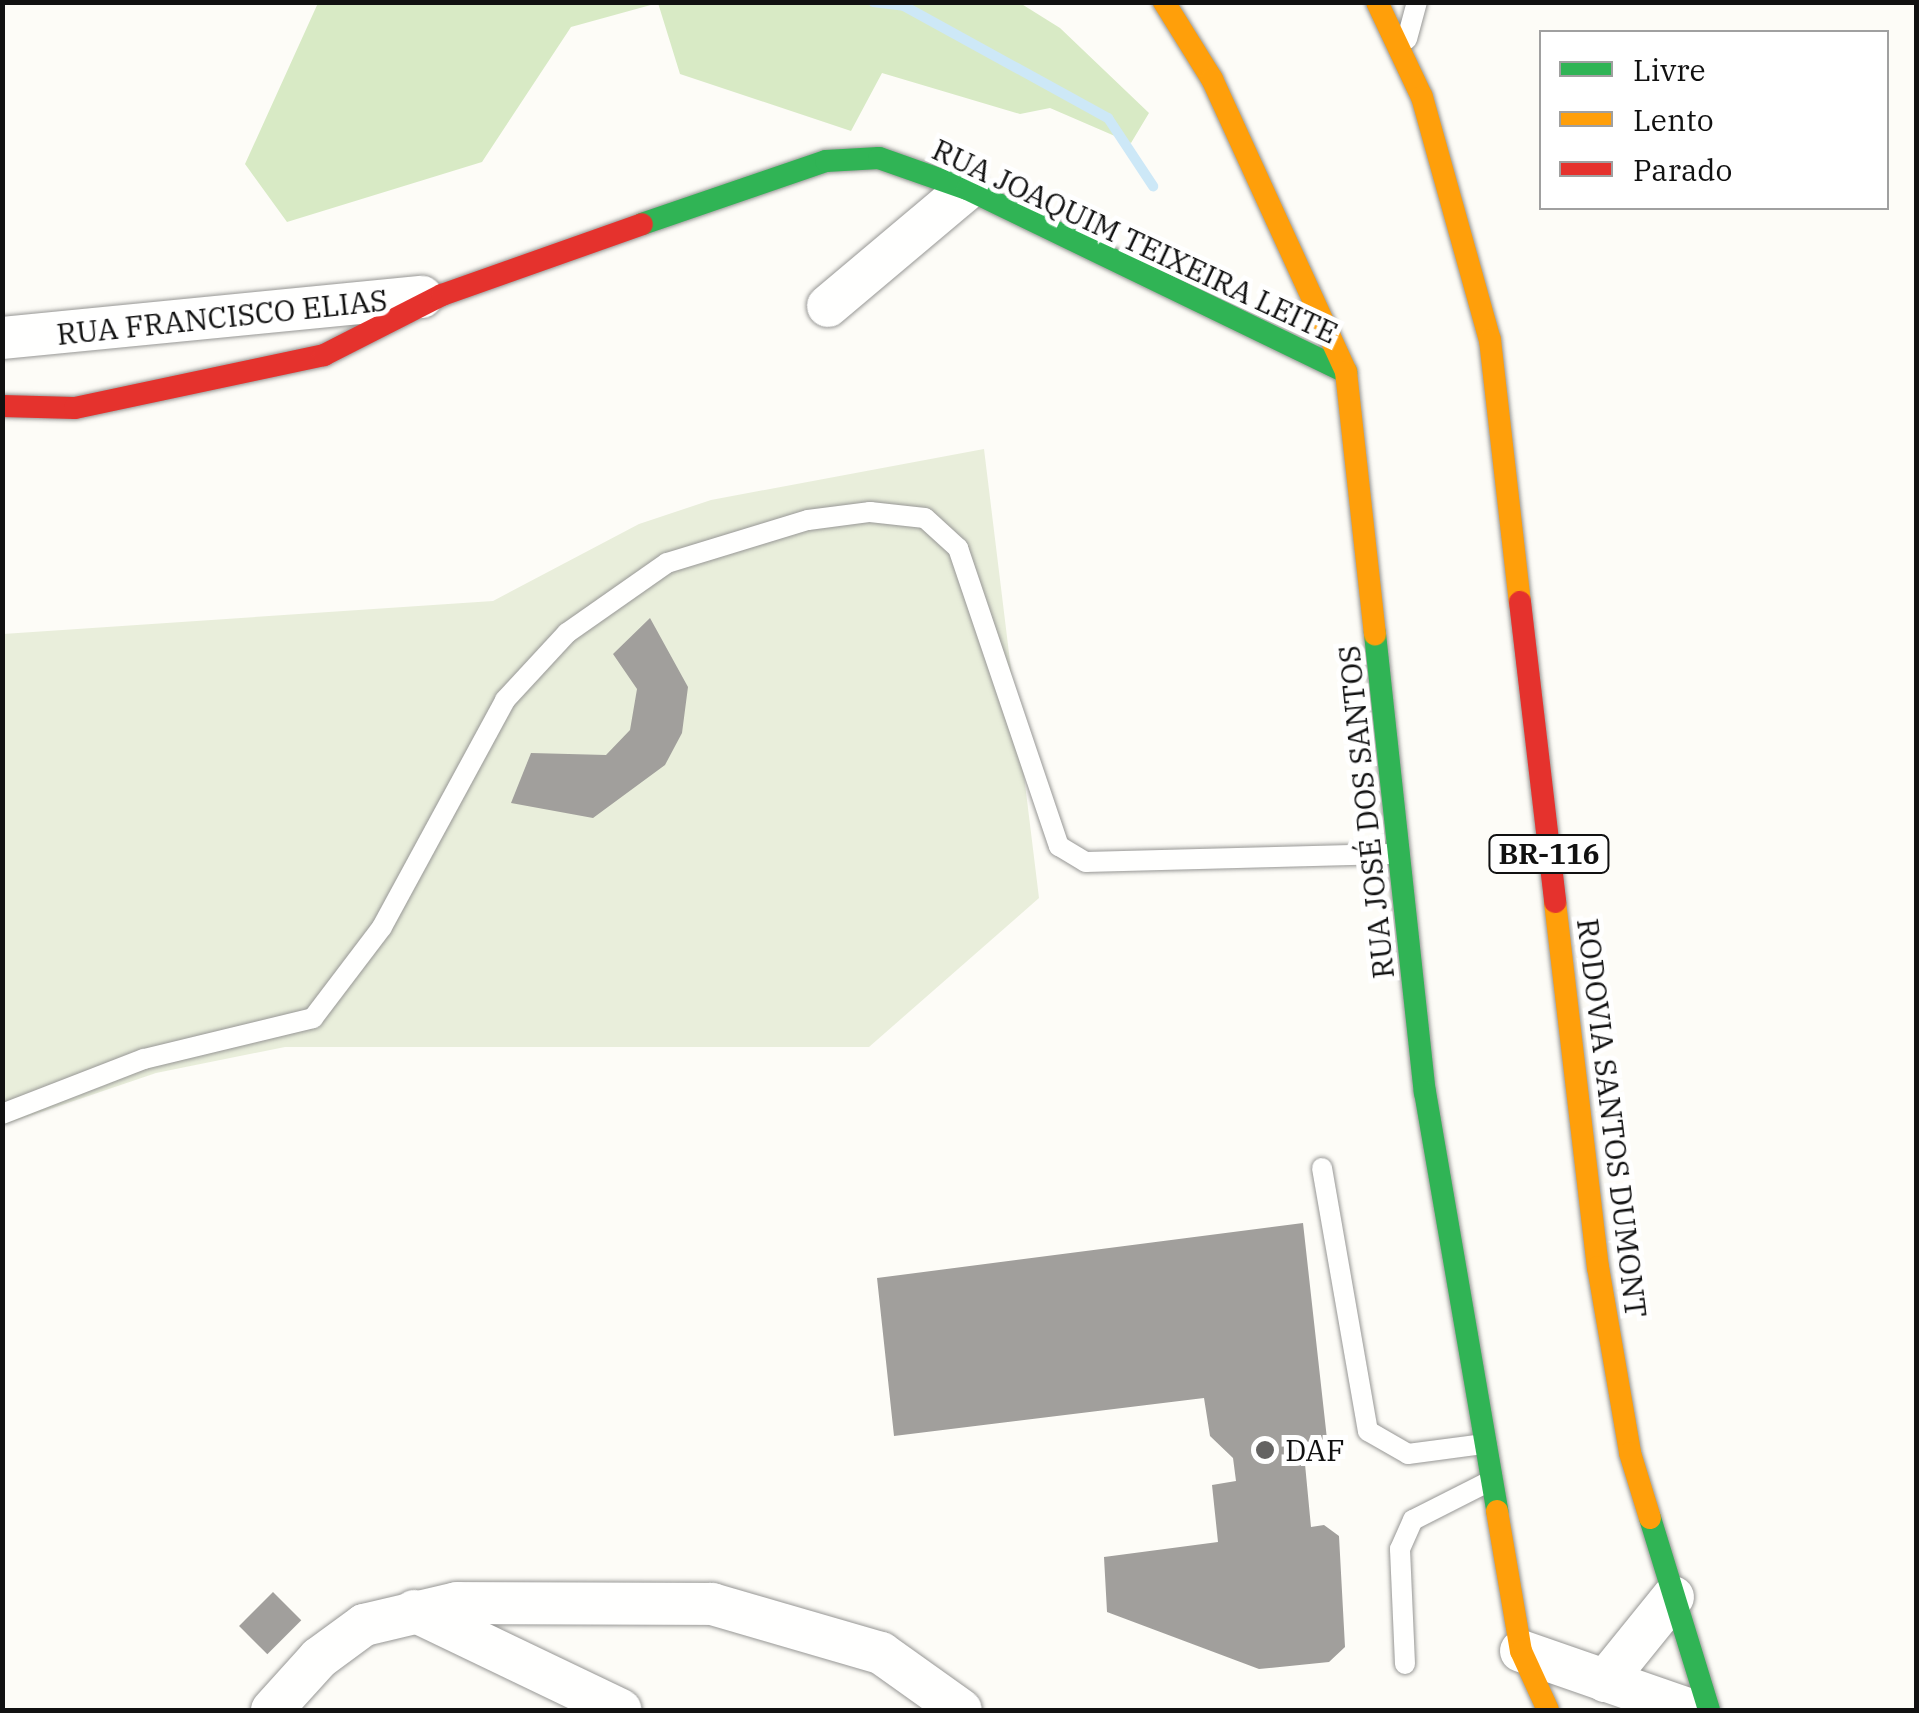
<!DOCTYPE html>
<html>
<head>
<meta charset="utf-8">
<style>
	body { margin:0 }
	#map { position:relative; width:1919px; height:1713px; overflow:hidden; background:#fdfcf7; font-family:"IBM Plex Serif",serif }
	div>[style] { position:absolute }
	[style*='--x'] { left:calc(var(--x)*1px); top:calc(var(--y)*1px); width:calc(var(--w)*1px); rotate:calc(var(--a)*1deg) }
	.forest>* { inset:0; background:#d8eac5 }
	.cemetery>* { inset:0; background:#e9eedb }
	.stream>* { height:10px; margin:-5px; padding:0 5px; transform-origin:5px; border-radius:5px; background:#cde8f7 }
	.building>* { inset:0; background:#a19f9c; transform-origin:0 0 }
	.roads { filter:drop-shadow(0 0 2px #979795) drop-shadow(0 0 2px #979795) }
	.lane>* { height:20px; margin:-10px; padding:0 10px; transform-origin:10px; border-radius:10px; background:#fffffe }
	.street>* { height:42px; margin:-21px; padding:0 21px; transform-origin:21px; border-radius:21px; background:#fffffe }
	.fast>* { height:22px; margin:-11px; padding:0 11px; transform-origin:11px; border-radius:11px; background:#30b455 }
	.slow>* { height:22px; margin:-11px; padding:0 11px; transform-origin:11px; border-radius:11px; background:#ff9f0a }
	.jam>* { height:22px; margin:-11px; padding:0 11px; transform-origin:11px; border-radius:11px; background:#e5322d }
	.dots>* { width:28px; height:28px; translate:-50% -50%; box-sizing:border-box; border:5px solid #fff; border-radius:50% }
	span { translate:-50% -50%; white-space:nowrap; text-align:center; line-height:1.15; -webkit-text-stroke:10px #fff; paint-order:stroke }
	.shield-label span { padding:2px 8px; background:#fff; border:2px solid; border-radius:8px; -webkit-text-stroke-width:0 }
	.shield-label { font-size:28px; color:#111; font-weight:700 }
	.street-label { font-size:30px; color:#111 }
	.poi-label { font-size:30px; color:#111 }
	.left { translate:0 -50%; text-align:left }
	.frame { position:absolute; inset:0; border:5px solid #111; pointer-events:none }
	.legend { position:absolute; left:1539px; top:30px; width:350px; height:180px; box-sizing:border-box; background:#fff; border:2px solid #a0a0a0; margin:0; padding:12px 18px; list-style:none; font-size:30px; color:#111 }
	.legend li { display:flex; align-items:center; gap:20px; height:50px }
	.legend b { width:50px; border:2px solid #a0a0a0 }
</style>
</head>
<body>
<div id="map">
	<div class="forest">
		<i style="clip-path:polygon(318px 3px,1020px 3px,1060px 28px,1149px 113px,1131px 143px,1050px 108px,1020px 114px,882px 73px,851px 131px,680px 74px,658px 3px,571px 27px,482px 162px,287px 222px,245px 164px)"></i>
	</div>
	<div class="cemetery">
		<i style="clip-path:polygon(984px 449px,1039px 898px,869px 1047px,285px 1047px,156px 1073px,3px 1125px,3px 634px,493px 601px,639px 524px,711px 500px)"></i>
	</div>
	<div class="stream">
		<i style="--x:873;--y:2;--w:31;--a:7"></i>
		<i style="--x:904;--y:6;--w:233;--a:28.8"></i>
		<i style="--x:1108;--y:118;--w:82;--a:56.5"></i>
	</div>
	<div class="building">
		<i style="clip-path:polygon(650px 618px,688px 687px,682px 733px,665px 765px,593px 818px,511px 803px,531px 753px,606px 755px,630px 730px,637px 689px,613px 654px)"></i>
		<i style="clip-path:polygon(1303px 1223px,1327px 1439px,1303px 1443px,1311px 1527px,1324px 1525px,1339px 1536px,1345px 1647px,1329px 1662px,1259px 1669px,1107px 1612px,1104px 1557px,1218px 1542px,1212px 1485px,1236px 1481px,1233px 1458px,1210px 1436px,1204px 1398px,894px 1436px,877px 1278px)"></i>
		<i style="left:273px;top:1592px;width:40px;height:48px;rotate:45deg"></i>
	</div>
	<div class="roads">
		<div class="lane">
			<i style="--x:1407;--y:39;--w:38;--a:-75"></i>
			<i style="--x:2;--y:1114;--w:152;--a:-21.2"></i>
			<i style="--x:144;--y:1059;--w:174;--a:-13.6"></i>
			<i style="--x:313;--y:1018;--w:114;--a:-52.8"></i>
			<i style="--x:382;--y:927;--w:258;--a:-61.5"></i>
			<i style="--x:505;--y:700;--w:91;--a:-47.2"></i>
			<i style="--x:567;--y:633;--w:122;--a:-35"></i>
			<i style="--x:667;--y:563;--w:147;--a:-17"></i>
			<i style="--x:808;--y:520;--w:63;--a:-7.4"></i>
			<i style="--x:870;--y:512;--w:55;--a:6.2"></i>
			<i style="--x:925;--y:518;--w:45;--a:42.3"></i>
			<i style="--x:958;--y:548;--w:315;--a:71.3"></i>
			<i style="--x:1059;--y:846;--w:31;--a:31"></i>
			<i style="--x:1086;--y:862;--w:312;--a:-1.5"></i>
			<i style="--x:1322;--y:1168;--w:267;--a:80.1"></i>
			<i style="--x:1368;--y:1431;--w:46;--a:29.9"></i>
			<i style="--x:1408;--y:1454;--w:77;--a:-7.5"></i>
			<i style="--x:1405;--y:1664;--w:115;--a:-92.5"></i>
			<i style="--x:1400;--y:1549;--w:32;--a:-66"></i>
			<i style="--x:1413;--y:1520;--w:86;--a:-26.9"></i>
		</div>
		<div class="street">
			<i style="--x:828;--y:306;--w:182;--a:-40.1"></i>
			<i style="--x:2;--y:338;--w:422;--a:-5.6"></i>
			<i style="--x:414;--y:1611;--w:229;--a:25.6"></i>
			<i style="--x:1521;--y:1651;--w:179;--a:19.2"></i>
			<i style="--x:1605;--y:1681;--w:108;--a:-51"></i>
			<i style="--x:272;--y:1710;--w:70;--a:-47.9"></i>
			<i style="--x:319;--y:1658;--w:56;--a:-36.3"></i>
			<i style="--x:364;--y:1625;--w:96;--a:-13.3"></i>
			<i style="--x:457;--y:1603;--w:255;--a:0.2"></i>
			<i style="--x:712;--y:1604;--w:176;--a:16.2"></i>
			<i style="--x:881;--y:1653;--w:98;--a:35.5"></i>
		</div>
		<div class="fast">
			<i style="--x:642;--y:224;--w:194;--a:-18.9"></i>
			<i style="--x:826;--y:161;--w:53;--a:-3.2"></i>
			<i style="--x:879;--y:158;--w:93;--a:19.4"></i>
			<i style="--x:967;--y:189;--w:421;--a:25.8"></i>
			<i style="--x:1375;--y:634;--w:461;--a:83.8"></i>
			<i style="--x:1425;--y:1092;--w:425;--a:80.2"></i>
			<i style="--x:1650;--y:1518;--w:201;--a:72.9"></i>
		</div>
		<div class="slow">
			<i style="--x:1164;--y:2;--w:91;--a:58.1"></i>
			<i style="--x:1212;--y:79;--w:322;--a:65.4"></i>
			<i style="--x:1346;--y:372;--w:264;--a:83.7"></i>
			<i style="--x:1377;--y:2;--w:105;--a:64.7"></i>
			<i style="--x:1422;--y:97;--w:252;--a:74.4"></i>
			<i style="--x:1490;--y:340;--w:264;--a:83.5"></i>
			<i style="--x:1555;--y:902;--w:368;--a:83.3"></i>
			<i style="--x:1598;--y:1267;--w:189;--a:80.2"></i>
			<i style="--x:1630;--y:1453;--w:68;--a:72.9"></i>
			<i style="--x:1497;--y:1511;--w:142;--a:80.3"></i>
			<i style="--x:1521;--y:1651;--w:65;--a:65.4"></i>
		</div>
		<div class="jam">
			<i style="--x:2;--y:406;--w:73;--a:1.6"></i>
			<i style="--x:75;--y:408;--w:255;--a:-12"></i>
			<i style="--x:324;--y:355;--w:132;--a:-27"></i>
			<i style="--x:442;--y:295;--w:212;--a:-19.5"></i>
			<i style="--x:1520;--y:602;--w:302;--a:83.3"></i>
		</div>
	</div>
	<div class="dots">
		<i style="left:1265px;top:1450px;background:#646362"></i>
	</div>
	<div class="shield-label">
		<span style="left:1549px;top:854px">BR-116</span>
	</div>
	<div class="street-label">
		<span style="left:1135px;top:241px;rotate:25deg">RUA JOAQUIM TEIXEIRA LEITE</span>
		<span style="left:222px;top:317px;rotate:-6deg">RUA FRANCISCO ELIAS</span>
		<span style="left:1366px;top:812px;rotate:-96deg">RUA JOSÉ DOS SANTOS</span>
		<span style="left:1612px;top:1118px;rotate:83deg">RODOVIA SANTOS DUMONT</span>
	</div>
	<div class="poi-label">
		<span class="left" style="left:1285px;top:1450px">DAF</span>
	</div>
	<div class="frame"></div>
	<ul class="legend">
	<li><b style="height:12px;background:#30b455"></b>Livre</li>
	<li><b style="height:12px;background:#ff9f0a"></b>Lento</li>
	<li><b style="height:12px;background:#e5322d"></b>Parado</li>
	</ul>
</div>
</body>
</html>
